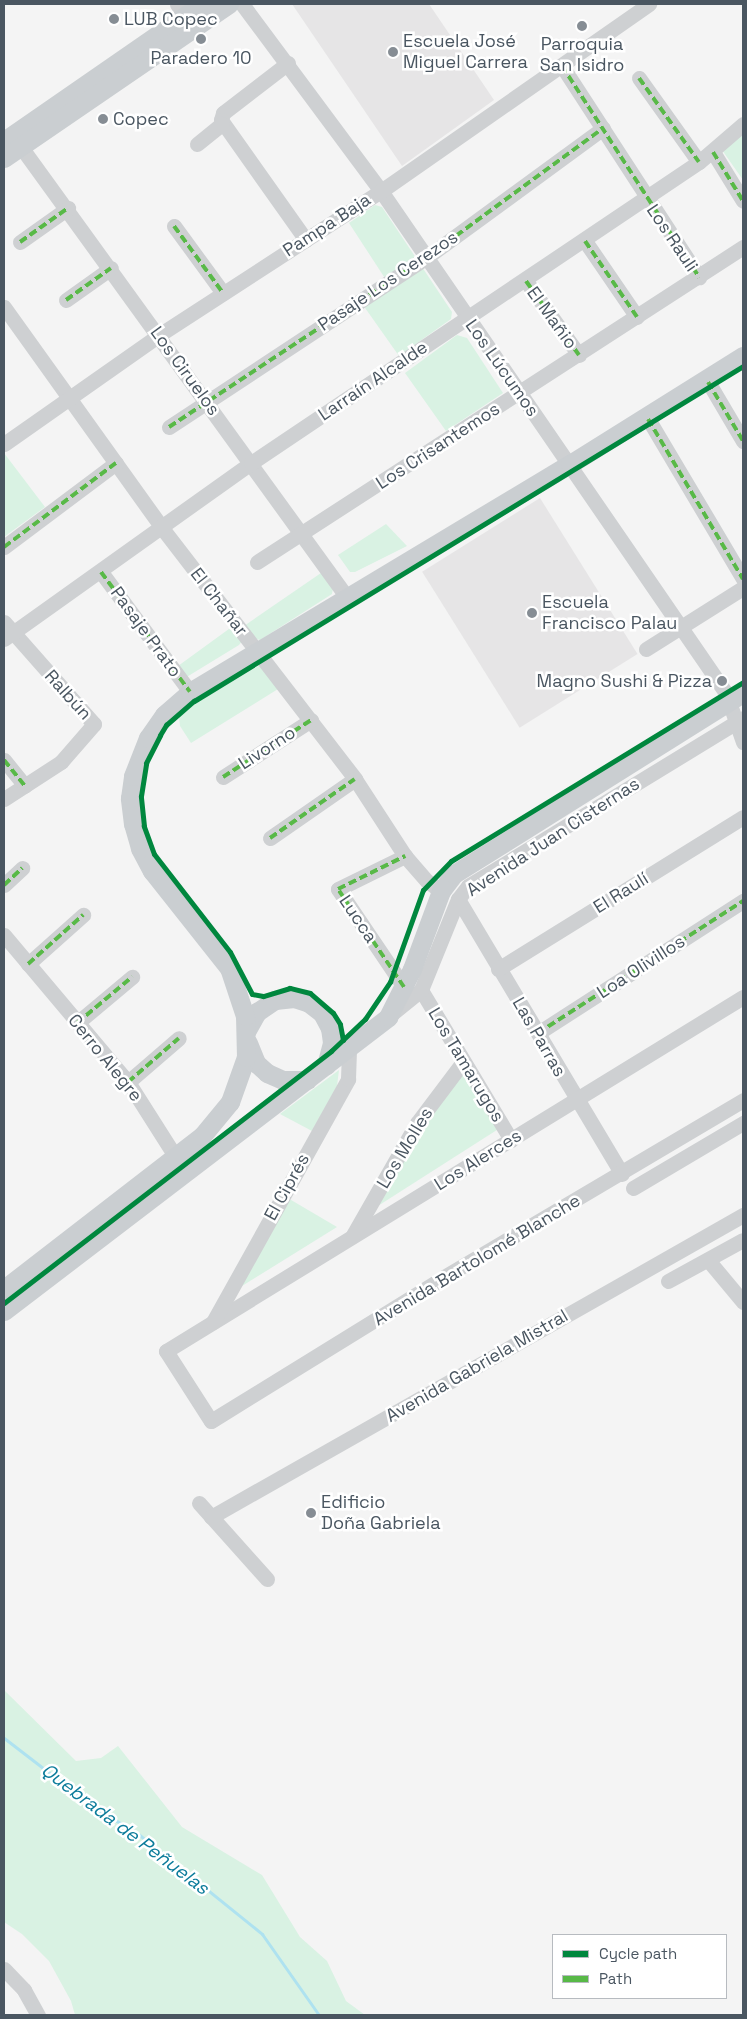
<!DOCTYPE html>
<html>
<head>
<meta charset="utf-8">
<style>
	body { margin:0 }
	#map { position:relative; width:747px; height:2019px; overflow:hidden; background:#f4f4f4; font-family:"Space Grotesk",sans-serif }
	div>[style] { position:absolute }
	[style*='--x'] { left:calc(var(--x)*1px); top:calc(var(--y)*1px); width:calc(var(--w)*1px); rotate:calc(var(--a)*1deg) }
	.education>* { inset:0; background:#e6e5e6; transform-origin:0 0 }
	.green>* { inset:0; background:#d9f2e3 }
	.stream>* { height:3px; margin:-1.5px; padding:0 1.5px; transform-origin:1.5px; border-radius:1.5px; background:#aee2f0 }
	.minor>* { height:15px; margin:-7.5px; padding:0 7.5px; transform-origin:7.5px; border-radius:7.5px; background:#ced0d2 }
	.major>* { height:19px; margin:-9.5px; padding:0 9.5px; transform-origin:9.5px; border-radius:9.5px; background:#caced1 }
	.quiet>* { height:4px; margin-top:-2px; transform-origin:0; background:repeating-linear-gradient(90deg,#58b947 0 8px,transparent 0 12px) }
	.cycleway>* { height:5px; margin:-2.5px; padding:0 2.5px; transform-origin:2.5px; border-radius:2.5px; background:#00873e }
	.dots>* { width:14px; height:14px; translate:-50% -50%; box-sizing:border-box; border:2px solid #fff; border-radius:50% }
	span { translate:-50% -50%; white-space:nowrap; text-align:center; line-height:1.15; -webkit-text-stroke:5px #fff; paint-order:stroke }
	.poi-label { font-size:18px; color:#4a5661 }
	.left { translate:0 -50%; text-align:left }
	.right { translate:-100% -50%; text-align:right }
	.street-label { font-size:18px; color:#4a5661 }
	.water-label { font-size:19px; color:#0c7c9b; font-style:italic }
	.frame { position:absolute; inset:0; border:5px solid #4a5661; pointer-events:none }
	.legend { position:absolute; left:552px; top:1934px; width:175px; height:65px; box-sizing:border-box; background:#fff; border:1px solid #b7bbc0; margin:0; padding:6px 9px; list-style:none; font-size:15px; color:#4a5661 }
	.legend li { display:flex; align-items:center; gap:10px; height:25px }
	.legend b { width:25px; border:1px solid #b7bbc0 }
</style>
</head>
<body>
<div id="map">
	<div class="education">
		<i style="clip-path:polygon(292px 4px,429px 4px,494px 100px,402px 166px)"></i>
		<i style="left:540px;top:498px;width:184px;height:139px;rotate:58deg"></i>
	</div>
	<div class="green">
		<i style="clip-path:polygon(743px 131px,743px 180px,722px 150px)"></i>
		<i style="clip-path:polygon(375px 205px,382px 207px,452px 312px,451px 319px,399px 356px,363px 305px,390px 286px,349px 223px)"></i>
		<i style="clip-path:polygon(457px 335px,467px 338px,503px 393px,446px 431px,405px 373px)"></i>
		<i style="clip-path:polygon(4px 453px,45px 507px,4px 537px)"></i>
		<i style="clip-path:polygon(386px 524px,407px 546px,355px 572px,350px 572px,338px 555px)"></i>
		<i style="clip-path:polygon(321px 573px,333px 588px,332px 594px,260px 640px,253px 638px,244px 626px)"></i>
		<i style="clip-path:polygon(233px 626px,242px 641px,239px 645px,185px 678px,178px 666px)"></i>
		<i style="clip-path:polygon(262px 664px,278px 689px,191px 743px,180px 726px,179px 717px,196px 703px)"></i>
		<i style="clip-path:polygon(460px 1068px,500px 1128px,370px 1211px)"></i>
		<i style="clip-path:polygon(339px 1070px,337px 1086px,312px 1131px,280px 1114px)"></i>
		<i style="clip-path:polygon(286px 1197px,337px 1227px,234px 1291px)"></i>
		<i style="clip-path:polygon(4px 1690px,76px 1761px,101px 1758px,118px 1746px,182px 1827px,262px 1875px,300px 1937px,327px 1961px,346px 2001px,365px 2015px,75px 2015px,71px 2001px,49px 1961px,22px 1934px,4px 1922px)"></i>
	</div>
	<div class="stream">
		<i style="--x:4;--y:1738;--w:115;--a:37.6"></i>
		<i style="--x:95;--y:1808;--w:49;--a:30.8"></i>
		<i style="--x:137;--y:1833;--w:161;--a:38.9"></i>
		<i style="--x:262;--y:1934;--w:99;--a:54.9"></i>
	</div>
	<div class="minor">
		<i style="--x:177;--y:4;--w:25;--a:56"></i>
		<i style="--x:242;--y:4;--w:233;--a:53.4"></i>
		<i style="--x:381;--y:191;--w:609;--a:55.5"></i>
		<i style="--x:726;--y:693;--w:52;--a:70.9"></i>
		<i style="--x:288;--y:63;--w:82;--a:142.4"></i>
		<i style="--x:223;--y:113;--w:7;--a:106"></i>
		<i style="--x:221;--y:120;--w:147;--a:54.7"></i>
		<i style="--x:562;--y:66;--w:252;--a:57"></i>
		<i style="--x:639;--y:78;--w:103;--a:54.5"></i>
		<i style="--x:197;--y:144;--w:32;--a:-39"></i>
		<i style="--x:21;--y:147;--w:554;--a:54.1"></i>
		<i style="--x:713;--y:152;--w:57;--a:58.5"></i>
		<i style="--x:174;--y:226;--w:83;--a:53.8"></i>
		<i style="--x:585;--y:241;--w:92;--a:55.6"></i>
		<i style="--x:20;--y:242;--w:59;--a:-35.3"></i>
		<i style="--x:526;--y:281;--w:91;--a:54.4"></i>
		<i style="--x:66;--y:300;--w:55;--a:-35.4"></i>
		<i style="--x:4;--y:307;--w:272;--a:54.4"></i>
		<i style="--x:162;--y:528;--w:317;--a:52.4"></i>
		<i style="--x:355;--y:779;--w:92;--a:57"></i>
		<i style="--x:405;--y:856;--w:33;--a:49"></i>
		<i style="--x:427;--y:881;--w:17;--a:36"></i>
		<i style="--x:707;--y:380;--w:71;--a:59.5"></i>
		<i style="--x:647;--y:417;--w:188;--a:59.3"></i>
		<i style="--x:169;--y:427;--w:309;--a:-33.4"></i>
		<i style="--x:427;--y:257;--w:218;--a:-36.2"></i>
		<i style="--x:4;--y:444;--w:189;--a:-35.1"></i>
		<i style="--x:159;--y:335;--w:265;--a:-33"></i>
		<i style="--x:381;--y:191;--w:327;--a:-34.9"></i>
		<i style="--x:4;--y:547;--w:140;--a:-36.9"></i>
		<i style="--x:257;--y:562;--w:579;--a:-32.95"></i>
		<i style="--x:101;--y:572;--w:149;--a:53.4"></i>
		<i style="--x:4;--y:622;--w:136;--a:48.6"></i>
		<i style="--x:94;--y:724;--w:50;--a:131"></i>
		<i style="--x:61;--y:762;--w:68;--a:147"></i>
		<i style="--x:4;--y:639;--w:303;--a:-35.5"></i>
		<i style="--x:251;--y:463;--w:540;--a:-33.9"></i>
		<i style="--x:699;--y:162;--w:58;--a:-40.8"></i>
		<i style="--x:646;--y:649;--w:115;--a:-32.2"></i>
		<i style="--x:4;--y:760;--w:33;--a:51"></i>
		<i style="--x:223;--y:777;--w:105;--a:-32.9"></i>
		<i style="--x:270;--y:838;--w:103;--a:-34.8"></i>
		<i style="--x:4;--y:885;--w:25;--a:-43"></i>
		<i style="--x:458;--y:899;--w:320;--a:59.2"></i>
		<i style="--x:4;--y:935;--w:192;--a:49.9"></i>
		<i style="--x:128;--y:1082;--w:88;--a:57.6"></i>
		<i style="--x:28;--y:964;--w:74;--a:-41.7"></i>
		<i style="--x:498;--y:969;--w:288;--a:-31.8"></i>
		<i style="--x:404;--y:987;--w:118;--a:-124"></i>
		<i style="--x:338;--y:889;--w:75;--a:-26.2"></i>
		<i style="--x:421;--y:990;--w:175;--a:59"></i>
		<i style="--x:743;--y:997;--w:677;--a:148.47"></i>
		<i style="--x:166;--y:1351;--w:83;--a:57.3"></i>
		<i style="--x:211;--y:1421;--w:274;--a:-31.7"></i>
		<i style="--x:444;--y:1277;--w:347;--a:-30.6"></i>
		<i style="--x:389;--y:1016;--w:41;--a:-39.1"></i>
		<i style="--x:421;--y:990;--w:98;--a:-67.9"></i>
		<i style="--x:458;--y:899;--w:16;--a:-52"></i>
		<i style="--x:468;--y:886;--w:322;--a:-31.4"></i>
		<i style="--x:77;--y:1023;--w:72;--a:-39.9"></i>
		<i style="--x:538;--y:1033;--w:244;--a:-32.8"></i>
		<i style="--x:128;--y:1082;--w:67;--a:-40.8"></i>
		<i style="--x:633;--y:1188;--w:128;--a:-30.6"></i>
		<i style="--x:353;--y:1235;--w:129;--a:-60.3"></i>
		<i style="--x:417;--y:1123;--w:76;--a:-53"></i>
		<i style="--x:708;--y:1260;--w:55;--a:50.2"></i>
		<i style="--x:668;--y:1281;--w:85;--a:-28.7"></i>
		<i style="--x:213;--y:1322;--w:278;--a:-60.9"></i>
		<i style="--x:348;--y:1079;--w:31;--a:-88"></i>
		<i style="--x:199;--y:1503;--w:102;--a:48.2"></i>
		<i style="--x:211;--y:1517;--w:612;--a:-29.58"></i>
		<i style="--x:4;--y:1969;--w:29;--a:46"></i>
		<i style="--x:24;--y:1990;--w:29;--a:61"></i>
	</div>
	<div class="major">
		<i style="--x:4;--y:141;--w:241;--a:-34.7"></i>
		<i style="--x:4;--y:158;--w:273;--a:-34.4"></i>
		<i style="--x:247;--y:1030;--w:21;--a:-61"></i>
		<i style="--x:257;--y:1012;--w:22;--a:-34"></i>
		<i style="--x:275;--y:1000;--w:19;--a:-6"></i>
		<i style="--x:294;--y:998;--w:16;--a:18"></i>
		<i style="--x:309;--y:1003;--w:16;--a:38"></i>
		<i style="--x:322;--y:1013;--w:17;--a:62"></i>
		<i style="--x:330;--y:1028;--w:15;--a:82"></i>
		<i style="--x:332;--y:1043;--w:23;--a:105"></i>
		<i style="--x:248;--y:1043;--w:22;--a:68"></i>
		<i style="--x:256;--y:1063;--w:15;--a:42"></i>
		<i style="--x:267;--y:1073;--w:17;--a:24"></i>
		<i style="--x:283;--y:1080;--w:24;--a:0"></i>
		<i style="--x:4;--y:1289;--w:250;--a:-37.7"></i>
		<i style="--x:202;--y:1136;--w:44;--a:-50.5"></i>
		<i style="--x:230;--y:1102;--w:48;--a:-70.4"></i>
		<i style="--x:246;--y:1057;--w:41;--a:-91.4"></i>
		<i style="--x:245;--y:1016;--w:51;--a:-108.4"></i>
		<i style="--x:229;--y:968;--w:124;--a:-128.4"></i>
		<i style="--x:152;--y:871;--w:26;--a:-118"></i>
		<i style="--x:140;--y:848;--w:25;--a:-106"></i>
		<i style="--x:133;--y:824;--w:26;--a:-97"></i>
		<i style="--x:130;--y:798;--w:22;--a:-82"></i>
		<i style="--x:133;--y:776;--w:41;--a:-68.5"></i>
		<i style="--x:148;--y:738;--w:28;--a:-55"></i>
		<i style="--x:164;--y:715;--w:35;--a:-41"></i>
		<i style="--x:190;--y:692;--w:443;--a:-31"></i>
		<i style="--x:570;--y:464;--w:204;--a:-32"></i>
		<i style="--x:4;--y:1311;--w:484;--a:-37.4"></i>
		<i style="--x:388;--y:1017;--w:54;--a:-63.4"></i>
		<i style="--x:412;--y:969;--w:83;--a:-69.6"></i>
		<i style="--x:441;--y:891;--w:21;--a:-53"></i>
		<i style="--x:454;--y:874;--w:341;--a:-32.1"></i>
	</div>
	<div class="quiet">
		<i style="--x:562;--y:66;--w:252;--a:57"></i>
		<i style="--x:639;--y:78;--w:103;--a:54.5"></i>
		<i style="--x:713;--y:152;--w:57;--a:58.5"></i>
		<i style="--x:174;--y:226;--w:83;--a:53.8"></i>
		<i style="--x:585;--y:241;--w:92;--a:55.6"></i>
		<i style="--x:20;--y:242;--w:59;--a:-35.3"></i>
		<i style="--x:526;--y:281;--w:91;--a:54.4"></i>
		<i style="--x:66;--y:300;--w:55;--a:-35.4"></i>
		<i style="--x:708;--y:382;--w:69;--a:59.3"></i>
		<i style="--x:648;--y:419;--w:186;--a:59.3"></i>
		<i style="--x:169;--y:427;--w:309;--a:-33.4"></i>
		<i style="--x:427;--y:257;--w:218;--a:-36.2"></i>
		<i style="--x:4;--y:547;--w:140;--a:-36.9"></i>
		<i style="--x:101;--y:572;--w:149;--a:53.4"></i>
		<i style="--x:4;--y:760;--w:33;--a:51"></i>
		<i style="--x:223;--y:777;--w:105;--a:-32.9"></i>
		<i style="--x:270;--y:838;--w:103;--a:-34.8"></i>
		<i style="--x:4;--y:885;--w:25;--a:-43"></i>
		<i style="--x:28;--y:964;--w:74;--a:-41.7"></i>
		<i style="--x:404;--y:987;--w:118;--a:-124"></i>
		<i style="--x:338;--y:889;--w:75;--a:-26.2"></i>
		<i style="--x:77;--y:1023;--w:72;--a:-39.9"></i>
		<i style="--x:538;--y:1033;--w:244;--a:-32.8"></i>
		<i style="--x:128;--y:1082;--w:67;--a:-40.8"></i>
	</div>
	<div class="cycleway">
		<i style="--x:343;--y:1040;--w:16;--a:-101"></i>
		<i style="--x:340;--y:1024;--w:13;--a:-122"></i>
		<i style="--x:333;--y:1013;--w:30;--a:-139"></i>
		<i style="--x:310;--y:993;--w:21;--a:-166"></i>
		<i style="--x:290;--y:988;--w:28;--a:163"></i>
		<i style="--x:263;--y:996;--w:11;--a:-170"></i>
		<i style="--x:252;--y:994;--w:47;--a:-117.6"></i>
		<i style="--x:230;--y:952;--w:124;--a:-127.8"></i>
		<i style="--x:154;--y:854;--w:30;--a:-110"></i>
		<i style="--x:144;--y:826;--w:30;--a:-96"></i>
		<i style="--x:141;--y:796;--w:33;--a:-81"></i>
		<i style="--x:146;--y:763;--w:31;--a:-63"></i>
		<i style="--x:160;--y:735;--w:12;--a:-59"></i>
		<i style="--x:166;--y:725;--w:37;--a:-41"></i>
		<i style="--x:194;--y:701;--w:643;--a:-31.39"></i>
		<i style="--x:4;--y:1303;--w:413;--a:-37.6"></i>
		<i style="--x:331;--y:1051;--w:47;--a:-43.3"></i>
		<i style="--x:365;--y:1019;--w:45;--a:-56"></i>
		<i style="--x:390;--y:982;--w:98;--a:-70.3"></i>
		<i style="--x:423;--y:890;--w:40;--a:-46"></i>
		<i style="--x:451;--y:861;--w:342;--a:-31.5"></i>
	</div>
	<div class="dots">
		<i style="left:114px;top:19px;background:#868d94"></i>
		<i style="left:582px;top:26px;background:#868d94"></i>
		<i style="left:201px;top:39px;background:#868d94"></i>
		<i style="left:393px;top:52px;background:#868d94"></i>
		<i style="left:103px;top:119px;background:#868d94"></i>
		<i style="left:532px;top:613px;background:#868d94"></i>
		<i style="left:722px;top:681px;background:#868d94"></i>
		<i style="left:311px;top:1513px;background:#868d94"></i>
	</div>
	<div class="poi-label">
		<span class="left" style="left:124px;top:19px">LUB Copec</span>
		<span class="left" style="left:403px;top:52px">Escuela José<br>Miguel Carrera</span>
		<span style="left:582px;top:55px">Parroquia<br>San Isidro</span>
		<span style="left:201px;top:58px">Paradero 10</span>
		<span class="left" style="left:113px;top:119px">Copec</span>
		<span class="left" style="left:542px;top:613px">Escuela<br>Francisco Palau</span>
		<span class="right" style="left:712px;top:681px">Magno Sushi &amp; Pizza</span>
		<span class="left" style="left:321px;top:1513px">Edificio<br>Doña Gabriela</span>
	</div>
	<div class="street-label">
		<span style="left:327px;top:225px;rotate:-33deg">Pampa Baja</span>
		<span style="left:672px;top:238px;rotate:56deg">Los Rauli</span>
		<span style="left:388px;top:281px;rotate:-34deg">Pasaje Los Cerezos</span>
		<span style="left:552px;top:318px;rotate:54deg">El Mañio</span>
		<span style="left:502px;top:368px;rotate:55deg">Los Lúcumos</span>
		<span style="left:185px;top:371px;rotate:54deg">Los Ciruelos</span>
		<span style="left:373px;top:381px;rotate:-34deg">Larraín Alcalde</span>
		<span style="left:438px;top:446px;rotate:-33deg">Los Crisantemos</span>
		<span style="left:219px;top:602px;rotate:52deg">El Chañar</span>
		<span style="left:146px;top:632px;rotate:54deg">Pasaje Prato</span>
		<span style="left:68px;top:695px;rotate:48deg">Ralbún</span>
		<span style="left:267px;top:748px;rotate:-33deg">Livorno</span>
		<span style="left:553px;top:837px;rotate:-33deg">Avenida Juan Cisternas</span>
		<span style="left:621px;top:893px;rotate:-32deg">El Raulí</span>
		<span style="left:358px;top:919px;rotate:56deg">Lucca</span>
		<span style="left:641px;top:967px;rotate:-33deg">Loa Olivillos</span>
		<span style="left:539px;top:1037px;rotate:60deg">Las Parras</span>
		<span style="left:105px;top:1058px;rotate:51deg">Cerro Alegre</span>
		<span style="left:466px;top:1065px;rotate:59deg">Los Tamarugos</span>
		<span style="left:405px;top:1148px;rotate:-59deg">Los Molles</span>
		<span style="left:478px;top:1160px;rotate:-32deg">Los Alerces</span>
		<span style="left:287px;top:1187px;rotate:-61deg">El Ciprés</span>
		<span style="left:477px;top:1260px;rotate:-31deg">Avenida Bartolomé Blanche</span>
		<span style="left:477px;top:1366px;rotate:-30deg">Avenida Gabriela Mistral</span>
	</div>
	<div class="water-label">
		<span style="left:125px;top:1829px;rotate:37deg">Quebrada de Peñuelas</span>
	</div>
	<div class="frame"></div>
	<ul class="legend">
	<li><b style="height:6px;background:#00873e"></b>Cycle path</li>
	<li><b style="height:6px;background:#58b947"></b>Path</li>
	</ul>
</div>
</body>
</html>
